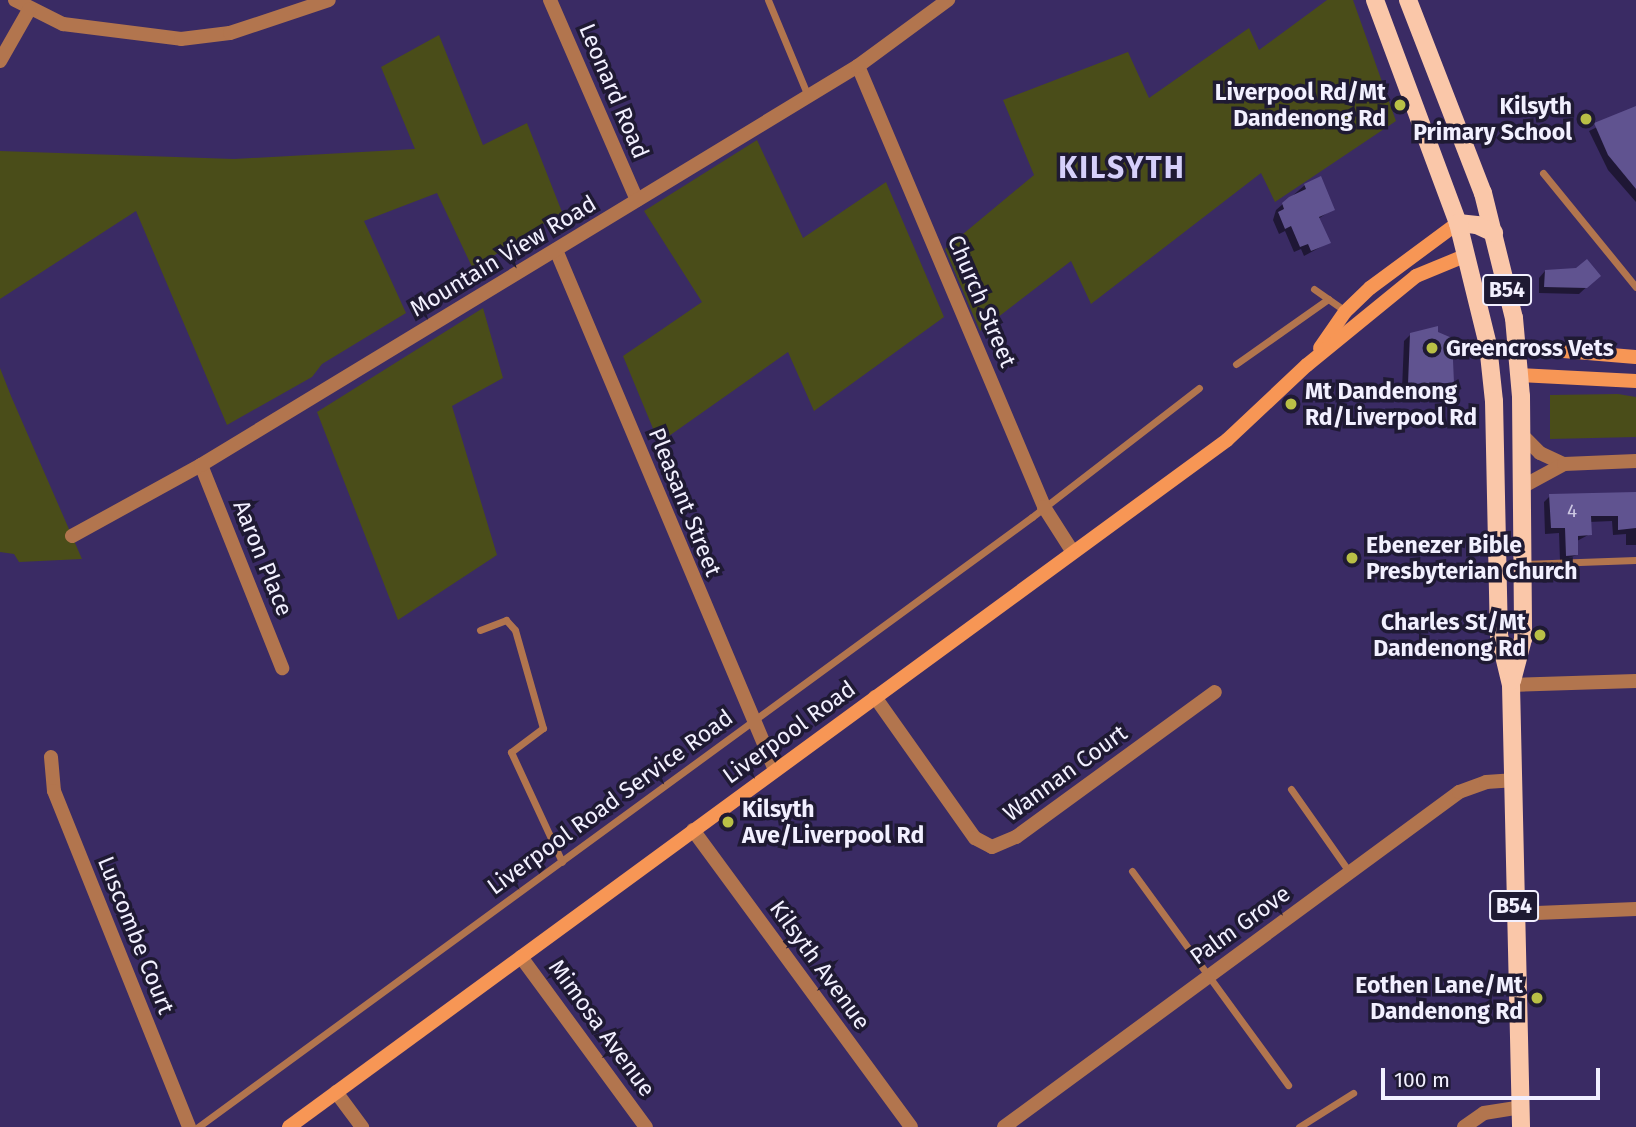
<!DOCTYPE html>
<html>
<head>
<meta charset="utf-8">
<style>
	body { margin:0 }
	#map { position:relative; width:1636px; height:1127px; overflow:hidden; background:#3a2b64; font-family:"Fira Sans",sans-serif }
	div>[style] { position:absolute }
	[style*='--x'] { left:calc(var(--x)*1px); top:calc(var(--y)*1px); width:calc(var(--w)*1px); rotate:calc(var(--a)*1deg) }
	.green>* { inset:0; background:#4a4d19 }
	.shadow>* { inset:0; background:#0007 }
	.building>* { inset:0; background:#605390 }
	.service>* { height:7px; margin:-3.5px; padding:0 3.5px; transform-origin:3.5px; border-radius:3.5px; background:#b2754e }
	.minor>* { height:14px; margin:-7px; padding:0 7px; transform-origin:7px; border-radius:7px; background:#b2754e }
	.secondary>* { height:14px; margin:-7px; padding:0 7px; transform-origin:7px; border-radius:7px; background:#f79655 }
	.primary>* { height:18px; margin:-9px; padding:0 9px; transform-origin:9px; border-radius:9px; background:#fac7a9 }
	.dots>* { width:19px; height:19px; translate:-50% -50%; box-sizing:border-box; border:4px solid #1f1a33; border-radius:50% }
	span { translate:-50% -50%; white-space:nowrap; text-align:center; line-height:1.15; -webkit-text-stroke:7px #1f1a33; paint-order:stroke }
	.number-label { font-size:19px; color:#cec9e3 }
	.number-label span { -webkit-text-stroke-width:0 }
	.shield-label span { padding:2px 5px; background:#1f1a33; border:2px solid; border-radius:5px; -webkit-text-stroke-width:0 }
	.shield-label { font-size:21px; color:#f2f0ff; font-weight:700 }
	.street-label { font-size:23px; color:#f2f0ff }
	.poi-label { font-size:23px; color:#f2f0ff; font-weight:700 }
	.right { translate:-100% -50%; text-align:right }
	.left { translate:0 -50%; text-align:left }
	.district-label { font-size:30px; color:#d6d0fa; font-weight:700; letter-spacing:2px }
	.scale { position:absolute; left:1381px; top:1068px; width:219px; height:32px; box-sizing:border-box; border:4px solid #f2f0ff; border-top:0; padding-left:9px; font-size:21px; line-height:24px; white-space:nowrap; color:#f2f0ff; -webkit-text-stroke:5px #1f1a33; paint-order:stroke }
</style>
</head>
<body>
<div id="map">
	<div class="green">
		<i style="clip-path:polygon(1327px 0,1353px 0,1396px 121px,1275px 202px,1261px 173px,1091px 304px,1071px 261px,980px 331px,945px 249px,1034px 175px,1003px 100px,1128px 52px,1149px 98px,1249px 28px,1259px 50px)"></i>
		<i style="clip-path:polygon(439px 35px,483px 145px,527px 123px,562px 212px,473px 269px,437px 193px,364px 221px,406px 313px,322px 364px,312px 377px,227px 425px,136px 211px,0 299px,0 151px,234px 159px,415px 149px,381px 67px)"></i>
		<i style="clip-path:polygon(757px 140px,803px 238px,886px 182px,944px 317px,814px 411px,788px 352px,659px 443px,623px 356px,702px 302px,644px 211px)"></i>
		<i style="clip-path:polygon(483px 308px,503px 378px,452px 406px,497px 555px,398px 620px,317px 412px)"></i>
		<i style="clip-path:polygon(0 368px,11px 396px,82px 559px,19px 562px,14px 554px,0 552px)"></i>
		<i style="clip-path:polygon(1618px 394px,1636px 397px,1636px 437px,1550px 439px,1550px 395px)"></i>
	</div>
	<div class="shadow">
		<i style="clip-path:polygon(1636px 108px,1636px 202px,1608px 170px,1589px 131px)"></i>
		<i style="clip-path:polygon(1305px 185px,1333px 209px,1318px 219px,1328px 243px,1304px 256px,1301px 249px,1294px 252px,1285px 231px,1279px 234px,1273px 220px,1276px 210px)"></i>
		<i style="clip-path:polygon(1545px 271px,1592px 282px,1579px 294px,1539px 293px,1539px 278px)"></i>
		<i style="clip-path:polygon(1410px 335px,1452px 382px,1446px 388px,1402px 390px,1404px 341px)"></i>
		<i style="clip-path:polygon(1636px 493px,1636px 545px,1626px 545px,1626px 534px,1613px 535px,1612px 521px,1589px 522px,1590px 534px,1577px 541px,1577px 555px,1560px 561px,1559px 533px,1545px 534px,1544px 502px,1550px 496px)"></i>
	</div>
	<div class="building">
		<i style="clip-path:polygon(1636px 106px,1636px 189px,1608px 155px,1594px 123px)"></i>
		<i style="clip-path:polygon(1321px 176px,1335px 210px,1319px 217px,1331px 243px,1311px 251px,1308px 244px,1300px 247px,1291px 226px,1285px 229px,1278px 212px,1284px 209px,1282px 203px,1289px 197px,1306px 189px,1304px 184px)"></i>
		<i style="clip-path:polygon(1587px 259px,1601px 276px,1587px 288px,1544px 287px,1545px 270px,1576px 268px)"></i>
		<i style="clip-path:polygon(1438px 326px,1438px 332px,1452px 338px,1454px 383px,1408px 384px,1410px 333px)"></i>
		<i style="clip-path:polygon(1636px 492px,1636px 528px,1618px 530px,1618px 516px,1591px 516px,1592px 535px,1578px 536px,1578px 555px,1566px 556px,1565px 528px,1551px 528px,1549px 494px)"></i>
	</div>
	<div class="service">
		<i style="--x:768;--y:0;--w:104;--a:67.4"></i>
		<i style="--x:1543;--y:173;--w:147;--a:50.8"></i>
		<i style="--x:1314;--y:289;--w:38;--a:35"></i>
		<i style="--x:1236;--y:364;--w:113;--a:-35.2"></i>
		<i style="--x:1522;--y:564;--w:114;--a:-2"></i>
		<i style="--x:480;--y:630;--w:28;--a:-21"></i>
		<i style="--x:506;--y:620;--w:13;--a:48"></i>
		<i style="--x:515;--y:630;--w:102;--a:74.1"></i>
		<i style="--x:543;--y:728;--w:40;--a:143"></i>
		<i style="--x:511;--y:752;--w:121;--a:65.1"></i>
		<i style="--x:1291;--y:789;--w:103;--a:54.9"></i>
		<i style="--x:1132;--y:871;--w:265;--a:53.9"></i>
		<i style="--x:198;--y:1127;--w:1033;--a:-36.18"></i>
		<i style="--x:1032;--y:517;--w:211;--a:-37.7"></i>
		<i style="--x:1299;--y:1127;--w:64;--a:-32.2"></i>
	</div>
	<div class="minor">
		<i style="--x:15;--y:0;--w:54;--a:26.6"></i>
		<i style="--x:63;--y:24;--w:119;--a:7.2"></i>
		<i style="--x:181;--y:39;--w:49;--a:-7"></i>
		<i style="--x:230;--y:33;--w:104;--a:-18.4"></i>
		<i style="--x:550;--y:0;--w:218;--a:66.5"></i>
		<i style="--x:0;--y:61;--w:59;--a:-60.4"></i>
		<i style="--x:858;--y:66;--w:479;--a:67.1"></i>
		<i style="--x:1044;--y:507;--w:52;--a:57.5"></i>
		<i style="--x:556;--y:250;--w:564;--a:67.16"></i>
		<i style="--x:1521;--y:434;--w:27;--a:45"></i>
		<i style="--x:1540;--y:453;--w:26;--a:25"></i>
		<i style="--x:201;--y:465;--w:219;--a:68.2"></i>
		<i style="--x:1520;--y:488;--w:50;--a:-28.6"></i>
		<i style="--x:1564;--y:464;--w:72;--a:-2.4"></i>
		<i style="--x:72;--y:536;--w:147;--a:-28.8"></i>
		<i style="--x:201;--y:465;--w:769;--a:-31.27"></i>
		<i style="--x:858;--y:66;--w:112;--a:-36.3"></i>
		<i style="--x:1511;--y:685;--w:125;--a:-1.8"></i>
		<i style="--x:875;--y:697;--w:173;--a:54.7"></i>
		<i style="--x:975;--y:838;--w:19;--a:28"></i>
		<i style="--x:992;--y:847;--w:26;--a:-23"></i>
		<i style="--x:1016;--y:837;--w:246;--a:-36.1"></i>
		<i style="--x:51;--y:757;--w:34;--a:85"></i>
		<i style="--x:54;--y:791;--w:362;--a:68.1"></i>
		<i style="--x:693;--y:830;--w:368;--a:53.7"></i>
		<i style="--x:1514;--y:914;--w:122;--a:-2.3"></i>
		<i style="--x:521;--y:957;--w:211;--a:53.7"></i>
		<i style="--x:336;--y:1092;--w:44;--a:53.4"></i>
		<i style="--x:1004;--y:1127;--w:565;--a:-36.36"></i>
		<i style="--x:1459;--y:792;--w:29;--a:-20"></i>
		<i style="--x:1486;--y:782;--w:26;--a:-4"></i>
		<i style="--x:1464;--y:1127;--w:24;--a:-35"></i>
		<i style="--x:1484;--y:1113;--w:36;--a:-9"></i>
	</div>
	<div class="secondary">
		<i style="--x:1516;--y:347;--w:120;--a:4.8"></i>
		<i style="--x:1320;--y:348;--w:44;--a:-55.2"></i>
		<i style="--x:1345;--y:312;--w:35;--a:-44"></i>
		<i style="--x:1370;--y:288;--w:109;--a:-36.5"></i>
		<i style="--x:1518;--y:375;--w:118;--a:2.9"></i>
		<i style="--x:289;--y:1127;--w:1163;--a:-36.22"></i>
		<i style="--x:1227;--y:440;--w:110;--a:-43.2"></i>
		<i style="--x:1307;--y:365;--w:141;--a:-39.2"></i>
		<i style="--x:1416;--y:276;--w:55;--a:-22.4"></i>
	</div>
	<div class="primary">
		<i style="--x:1375;--y:0;--w:238;--a:69.6"></i>
		<i style="--x:1458;--y:223;--w:126;--a:76.2"></i>
		<i style="--x:1488;--y:345;--w:56;--a:83.9"></i>
		<i style="--x:1494;--y:401;--w:234;--a:88.8"></i>
		<i style="--x:1499;--y:635;--w:51;--a:76.5"></i>
		<i style="--x:1511;--y:685;--w:442;--a:88.7"></i>
		<i style="--x:1408;--y:0;--w:207;--a:68.8"></i>
		<i style="--x:1483;--y:193;--w:129;--a:76.1"></i>
		<i style="--x:1514;--y:318;--w:78;--a:84.9"></i>
		<i style="--x:1521;--y:396;--w:243;--a:89.5"></i>
		<i style="--x:1523;--y:639;--w:43;--a:104.7"></i>
		<i style="--x:1458;--y:223;--w:19;--a:6"></i>
		<i style="--x:1477;--y:225;--w:19;--a:25"></i>
	</div>
	<div class="dots">
		<i style="left:1400px;top:105px;background:#b9c046"></i>
		<i style="left:1586px;top:119px;background:#b9c046"></i>
		<i style="left:1432px;top:348px;background:#b9c046"></i>
		<i style="left:1291px;top:404px;background:#b9c046"></i>
		<i style="left:1352px;top:558px;background:#b9c046"></i>
		<i style="left:1540px;top:635px;background:#b9c046"></i>
		<i style="left:728px;top:822px;background:#b9c046"></i>
		<i style="left:1537px;top:998px;background:#b9c046"></i>
	</div>
	<div class="number-label">
		<span style="left:1572px;top:511px">4</span>
	</div>
	<div class="shield-label">
		<span style="left:1507px;top:290px">B54</span>
		<span style="left:1514px;top:906px">B54</span>
	</div>
	<div class="street-label">
		<span style="left:614px;top:91px;rotate:67deg">Leonard Road</span>
		<span style="left:503px;top:256px;rotate:-31deg">Mountain View Road</span>
		<span style="left:982px;top:301px;rotate:67deg">Church Street</span>
		<span style="left:685px;top:502px;rotate:68deg">Pleasant Street</span>
		<span style="left:263px;top:558px;rotate:68deg">Aaron Place</span>
		<span style="left:789px;top:732px;rotate:-36deg">Liverpool Road</span>
		<span style="left:1065px;top:773px;rotate:-36deg">Wannan Court</span>
		<span style="left:610px;top:802px;rotate:-36deg">Liverpool Road Service Road</span>
		<span style="left:1240px;top:925px;rotate:-36deg">Palm Grove</span>
		<span style="left:136px;top:935px;rotate:68deg">Luscombe Court</span>
		<span style="left:820px;top:965px;rotate:54deg">Kilsyth Avenue</span>
		<span style="left:602px;top:1028px;rotate:54deg">Mimosa Avenue</span>
	</div>
	<div class="poi-label">
		<span class="right" style="left:1386px;top:105px">Liverpool Rd/Mt<br>Dandenong Rd</span>
		<span class="right" style="left:1572px;top:119px">Kilsyth<br>Primary School</span>
		<span class="left" style="left:1446px;top:348px">Greencross Vets</span>
		<span class="left" style="left:1305px;top:404px">Mt Dandenong<br>Rd/Liverpool Rd</span>
		<span class="left" style="left:1366px;top:558px">Ebenezer Bible<br>Presbyterian Church</span>
		<span class="right" style="left:1526px;top:635px">Charles St/Mt<br>Dandenong Rd</span>
		<span class="left" style="left:742px;top:822px">Kilsyth<br>Ave/Liverpool Rd</span>
		<span class="right" style="left:1523px;top:998px">Eothen Lane/Mt<br>Dandenong Rd</span>
	</div>
	<div class="district-label">
		<span style="left:1122px;top:168px">KILSYTH</span>
	</div>
	<div class="scale">100 m</div>
</div>
</body>
</html>
